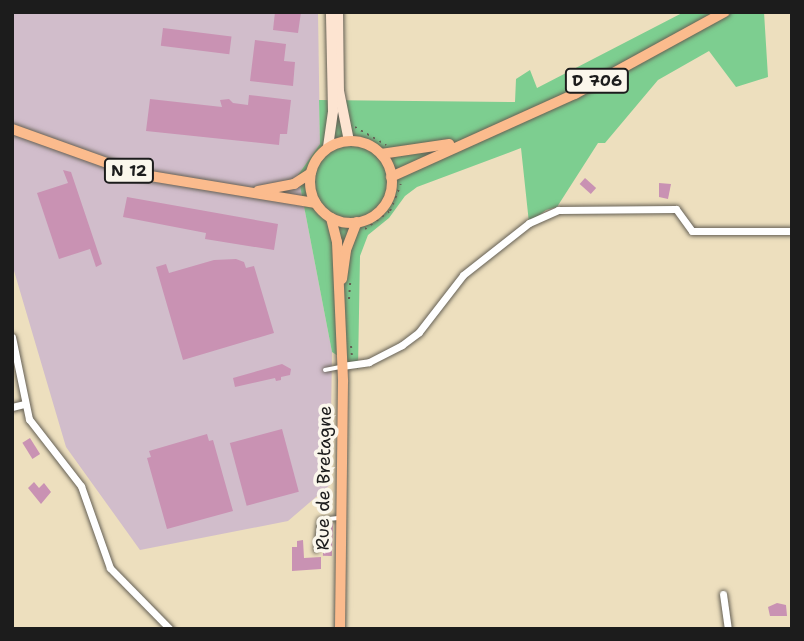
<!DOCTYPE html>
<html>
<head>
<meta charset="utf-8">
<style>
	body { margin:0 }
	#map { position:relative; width:804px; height:641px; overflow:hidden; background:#eddfbe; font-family:"Shantell Sans",sans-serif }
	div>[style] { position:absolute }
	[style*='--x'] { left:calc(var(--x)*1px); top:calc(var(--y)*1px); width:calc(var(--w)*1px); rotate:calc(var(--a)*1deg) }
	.industrial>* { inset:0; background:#d1bdcb }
	.green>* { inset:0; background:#7dce90 }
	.building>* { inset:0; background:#c992b3; transform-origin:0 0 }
	.path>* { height:2px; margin-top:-1px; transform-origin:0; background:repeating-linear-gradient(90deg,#656055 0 2px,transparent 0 7px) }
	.roads { filter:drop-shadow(0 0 2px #656055) drop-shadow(0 0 2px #656055) }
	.service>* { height:3.5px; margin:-1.75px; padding:0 1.75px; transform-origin:1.75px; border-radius:1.75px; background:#fff }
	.minor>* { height:7px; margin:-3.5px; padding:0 3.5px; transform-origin:3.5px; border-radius:3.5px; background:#fff }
	.secondary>* { height:10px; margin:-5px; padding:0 5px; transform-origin:5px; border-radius:5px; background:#fde4d1 }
	.primary>* { height:10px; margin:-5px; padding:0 5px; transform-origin:5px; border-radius:5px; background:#fbbb8d }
	.primary>.ring { margin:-5px; padding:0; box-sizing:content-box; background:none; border:10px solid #fbbb8d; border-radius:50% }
	span { translate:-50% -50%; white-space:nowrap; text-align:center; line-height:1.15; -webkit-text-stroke:7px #fbf7ec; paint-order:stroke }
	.shield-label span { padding:2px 5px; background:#fbf7ec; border:2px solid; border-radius:5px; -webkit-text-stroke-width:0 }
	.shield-label { font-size:16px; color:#1c1c1c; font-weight:700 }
	.street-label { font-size:18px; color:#1c1c1c }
	.frame { position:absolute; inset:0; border:14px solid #1c1c1c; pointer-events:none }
</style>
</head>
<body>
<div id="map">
	<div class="industrial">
		<i style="clip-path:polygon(12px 12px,318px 12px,320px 144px,298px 175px,332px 352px,330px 485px,288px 521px,140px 550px,66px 447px,12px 264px)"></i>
	</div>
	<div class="green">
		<i style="clip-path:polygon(684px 12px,764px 12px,768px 77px,736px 87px,709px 51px,658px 80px,605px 143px,598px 143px,557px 207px,546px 210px,529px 223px,521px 148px,417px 187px,405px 196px,389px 218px,368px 235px,360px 256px,358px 369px,332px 352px,298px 175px,320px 144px,319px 100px,515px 102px,516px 79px,530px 70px,537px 88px)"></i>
	</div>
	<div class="building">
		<i style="clip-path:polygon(275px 12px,301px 12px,298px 33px,273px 30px)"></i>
		<i style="left:163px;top:28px;width:69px;height:18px;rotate:7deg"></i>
		<i style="clip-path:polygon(255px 40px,286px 44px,284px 61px,295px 62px,293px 86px,250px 81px)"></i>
		<i style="clip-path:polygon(249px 95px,291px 100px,287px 134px,280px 134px,279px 145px,146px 131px,150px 99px,222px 107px,220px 100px,229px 99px,233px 103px,248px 105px)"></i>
		<i style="clip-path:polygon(63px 170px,71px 172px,102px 264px,96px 267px,90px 249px,59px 259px,37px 193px,68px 183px)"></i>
		<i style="left:585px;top:178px;width:15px;height:8px;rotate:42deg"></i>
		<i style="clip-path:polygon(659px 183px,671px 184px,668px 199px,659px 197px)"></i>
		<i style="clip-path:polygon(127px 197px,278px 224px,274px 250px,205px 239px,206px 233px,123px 217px)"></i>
		<i style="clip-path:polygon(236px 259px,244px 262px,246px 268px,254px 266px,274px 333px,183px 360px,156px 267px,166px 264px,169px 273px,214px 260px)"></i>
		<i style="clip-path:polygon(282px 364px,291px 369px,290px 375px,281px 377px,281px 380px,276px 381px,275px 378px,235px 387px,233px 378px)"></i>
		<i style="left:282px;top:429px;width:65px;height:54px;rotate:75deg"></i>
		<i style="clip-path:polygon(207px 434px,209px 441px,213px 440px,233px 511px,167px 529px,147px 458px,151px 457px,149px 451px)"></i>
		<i style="left:30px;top:438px;width:19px;height:9px;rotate:58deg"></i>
		<i style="clip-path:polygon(34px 482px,39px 488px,44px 483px,51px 492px,41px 504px,28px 488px)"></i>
		<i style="left:333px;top:523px;width:33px;height:9px;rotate:92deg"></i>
		<i style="clip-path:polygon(303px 540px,304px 558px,321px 557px,321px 569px,292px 571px,292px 547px,297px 547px,297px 541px)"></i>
		<i style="clip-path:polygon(777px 603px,786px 605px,787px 616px,770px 616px,768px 607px)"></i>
	</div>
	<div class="path">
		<i style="--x:355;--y:127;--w:36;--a:30"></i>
		<i style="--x:365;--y:229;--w:31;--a:-36"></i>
		<i style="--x:390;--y:211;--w:29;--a:-68"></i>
		<i style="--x:349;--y:299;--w:16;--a:-86"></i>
		<i style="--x:351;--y:346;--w:12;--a:85"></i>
	</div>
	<div class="roads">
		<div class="service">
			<i style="--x:325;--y:370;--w:15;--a:-11"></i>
			<i style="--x:316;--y:551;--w:31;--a:-83"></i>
			<i style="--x:320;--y:520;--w:20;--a:-6"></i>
		</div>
		<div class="minor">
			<i style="--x:12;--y:337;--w:84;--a:78.3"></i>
			<i style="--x:29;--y:419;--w:85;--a:52.2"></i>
			<i style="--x:81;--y:486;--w:87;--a:70.5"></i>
			<i style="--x:110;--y:568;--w:86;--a:45.5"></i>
			<i style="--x:342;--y:366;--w:27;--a:-8"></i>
			<i style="--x:369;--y:362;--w:37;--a:-27"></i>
			<i style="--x:402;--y:345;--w:21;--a:-37"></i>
			<i style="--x:419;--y:332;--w:72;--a:-52.3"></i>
			<i style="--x:463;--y:275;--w:84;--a:-38.2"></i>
			<i style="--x:529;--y:223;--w:32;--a:-24"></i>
			<i style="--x:558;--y:210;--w:118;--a:-0.5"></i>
			<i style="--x:676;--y:209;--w:27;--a:54"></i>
			<i style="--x:692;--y:231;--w:100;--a:0"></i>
			<i style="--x:12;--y:407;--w:12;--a:-14"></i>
			<i style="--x:723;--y:594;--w:35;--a:82"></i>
		</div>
		<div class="secondary">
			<i style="--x:338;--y:12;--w:79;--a:89.3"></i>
			<i style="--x:339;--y:91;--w:51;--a:78.7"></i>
			<i style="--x:328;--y:147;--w:36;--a:-82"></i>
			<i style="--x:333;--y:111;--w:99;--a:-91.2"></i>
		</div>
		<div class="primary">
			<i style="--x:12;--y:129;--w:134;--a:19.7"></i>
			<i style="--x:138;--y:174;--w:180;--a:9.3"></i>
			<i class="ring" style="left:310px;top:141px;width:72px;height:72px"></i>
			<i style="--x:381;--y:154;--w:69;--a:-8.4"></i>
			<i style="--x:391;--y:177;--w:202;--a:-24.3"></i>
			<i style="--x:575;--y:94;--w:171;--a:-28.7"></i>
			<i style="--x:258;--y:191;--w:37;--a:-11"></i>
			<i style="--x:294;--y:184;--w:20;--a:-33"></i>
			<i style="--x:331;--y:218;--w:25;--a:76"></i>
			<i style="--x:337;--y:242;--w:140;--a:87.5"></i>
			<i style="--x:343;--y:382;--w:247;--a:90.7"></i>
			<i style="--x:342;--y:279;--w:29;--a:-82"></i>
			<i style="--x:346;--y:250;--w:30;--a:-69"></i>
		</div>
	</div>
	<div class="shield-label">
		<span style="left:597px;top:81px">D 706</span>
		<span style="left:129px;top:171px">N 12</span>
	</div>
	<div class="street-label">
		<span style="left:324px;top:478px;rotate:-89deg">Rue de Bretagne</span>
	</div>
	<div class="frame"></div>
</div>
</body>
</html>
